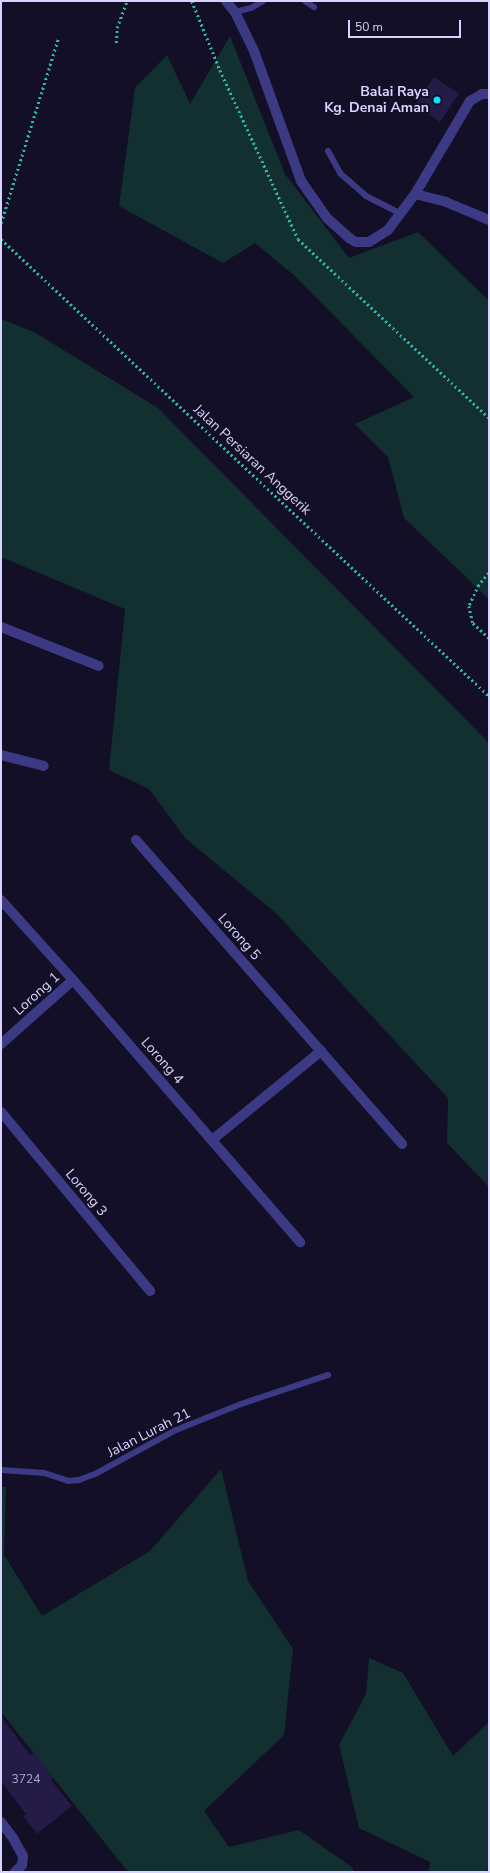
<!DOCTYPE html>
<html>
<head>
<meta charset="utf-8">
<style>
	body { margin:0 }
	#map { position:relative; width:490px; height:1873px; overflow:hidden; background:#130f26; font-family:"Nunito Sans",sans-serif }
	div>[style] { position:absolute }
	[style*='--x'] { left:calc(var(--x)*1px); top:calc(var(--y)*1px); width:calc(var(--w)*1px); rotate:calc(var(--a)*1deg) }
	.green>* { inset:0; background:#12302f }
	.building>* { inset:0; background:#241b47; transform-origin:0 0 }
	.path>* { height:2.5px; margin-top:-1.25px; transform-origin:0; background:repeating-linear-gradient(90deg,#2fb8b0 0 2px,transparent 0 5px) }
	.service>* { height:6px; margin:-3px; padding:0 3px; transform-origin:3px; border-radius:3px; background:#3d3a85 }
	.minor>* { height:10px; margin:-5px; padding:0 5px; transform-origin:5px; border-radius:5px; background:#3d3a85 }
	.dots>* { width:11px; height:11px; translate:-50% -50%; box-sizing:border-box; border:2px solid #130f26; border-radius:50% }
	span { translate:-50% -50%; white-space:nowrap; text-align:center; line-height:1.15; -webkit-text-stroke:4px #130f26; paint-order:stroke }
	.number-label { font-size:12px; color:#aca6d1 }
	.number-label span { -webkit-text-stroke-width:0 }
	.poi-label { font-size:14px; color:#d9d4ff; font-weight:700 }
	.right { translate:-100% -50%; text-align:right }
	.street-label { font-size:14px; color:#d9d4ff }
	.frame { position:absolute; inset:0; border:2px solid #d9d4ff; pointer-events:none }
	.scale { position:absolute; left:348px; top:20px; width:113px; height:18px; box-sizing:border-box; border:2px solid #d9d4ff; border-top:0; padding-left:5px; font-size:12px; line-height:14px; white-space:nowrap; color:#d9d4ff; -webkit-text-stroke:3px #130f26; paint-order:stroke }
</style>
</head>
<body>
<div id="map">
	<div class="green">
		<i style="clip-path:polygon(230px 36px,285px 174px,349px 258px,418px 232px,489px 301px,489px 599px,404px 518px,388px 457px,355px 424px,414px 397px,296px 277px,255px 243px,223px 263px,119px 206px,135px 88px,167px 55px,190px 104px)"></i>
		<i style="clip-path:polygon(1px 319px,34px 332px,158px 408px,489px 743px,489px 1187px,447px 1143px,448px 1098px,276px 913px,186px 839px,149px 789px,109px 770px,125px 609px,1px 557px)"></i>
		<i style="clip-path:polygon(221px 1469px,248px 1581px,293px 1649px,284px 1735px,204px 1811px,229px 1847px,299px 1830px,353px 1868px,353px 1872px,128px 1872px,1px 1712px,1px 1487px,6px 1487px,4px 1555px,42px 1616px,150px 1551px)"></i>
		<i style="clip-path:polygon(369px 1658px,403px 1673px,453px 1756px,489px 1722px,489px 1867px,486px 1872px,429px 1872px,430px 1862px,359px 1828px,339px 1745px,366px 1694px)"></i>
	</div>
	<div class="building">
		<i style="left:434px;top:77px;width:30px;height:34px;rotate:34deg"></i>
		<i style="clip-path:polygon(1px 1716px,30px 1755px,34px 1752px,53px 1778px,51px 1780px,72px 1806px,37px 1834px,23px 1816px,26px 1814px,1px 1781px)"></i>
	</div>
	<div class="path">
		<i style="--x:192;--y:1;--w:74;--a:67.9"></i>
		<i style="--x:220;--y:70;--w:186;--a:65.2"></i>
		<i style="--x:298;--y:239;--w:262;--a:43.1"></i>
		<i style="--x:116;--y:43;--w:15;--a:-86"></i>
		<i style="--x:117;--y:28;--w:29;--a:-70"></i>
		<i style="--x:1;--y:223;--w:193;--a:-72.8"></i>
		<i style="--x:1;--y:239;--w:669;--a:43.12"></i>
		<i style="--x:489;--y:573;--w:16;--a:130"></i>
		<i style="--x:479;--y:585;--w:23;--a:115"></i>
		<i style="--x:469;--y:606;--w:17;--a:77"></i>
		<i style="--x:473;--y:623;--w:22;--a:43"></i>
	</div>
	<div class="service">
		<i style="--x:305;--y:1;--w:11;--a:34"></i>
		<i style="--x:235;--y:12;--w:16;--a:-14"></i>
		<i style="--x:251;--y:8;--w:14;--a:-30"></i>
		<i style="--x:328;--y:151;--w:26;--a:61"></i>
		<i style="--x:341;--y:174;--w:33;--a:41"></i>
		<i style="--x:366;--y:196;--w:38;--a:27"></i>
		<i style="--x:1;--y:1470;--w:43;--a:4"></i>
		<i style="--x:44;--y:1473;--w:25;--a:18"></i>
		<i style="--x:68;--y:1481;--w:11;--a:-5"></i>
		<i style="--x:79;--y:1480;--w:19;--a:-21"></i>
		<i style="--x:97;--y:1473;--w:90;--a:-28.6"></i>
		<i style="--x:176;--y:1430;--w:70;--a:-21.8"></i>
		<i style="--x:241;--y:1404;--w:92;--a:-18.4"></i>
	</div>
	<div class="minor">
		<i style="--x:226;--y:1;--w:14;--a:51"></i>
		<i style="--x:235;--y:12;--w:43;--a:64"></i>
		<i style="--x:254;--y:51;--w:138;--a:70.1"></i>
		<i style="--x:301;--y:181;--w:45;--a:54.9"></i>
		<i style="--x:327;--y:218;--w:30;--a:42"></i>
		<i style="--x:349;--y:238;--w:8;--a:30"></i>
		<i style="--x:356;--y:242;--w:13;--a:0"></i>
		<i style="--x:369;--y:242;--w:22;--a:-32"></i>
		<i style="--x:388;--y:230;--w:45;--a:-53.1"></i>
		<i style="--x:415;--y:194;--w:108;--a:-59.4"></i>
		<i style="--x:470;--y:101;--w:14;--a:-30"></i>
		<i style="--x:482;--y:94;--w:7;--a:0"></i>
		<i style="--x:415;--y:194;--w:32;--a:14"></i>
		<i style="--x:446;--y:202;--w:47;--a:22.7"></i>
		<i style="--x:1;--y:627;--w:105;--a:21.7"></i>
		<i style="--x:1;--y:755;--w:44;--a:14.3"></i>
		<i style="--x:136;--y:840;--w:404;--a:48.8"></i>
		<i style="--x:1;--y:900;--w:108;--a:48"></i>
		<i style="--x:73;--y:980;--w:347;--a:49.1"></i>
		<i style="--x:1;--y:1044;--w:96;--a:-41.6"></i>
		<i style="--x:1;--y:1112;--w:233;--a:50.2"></i>
		<i style="--x:212;--y:1140;--w:141;--a:-39.2"></i>
		<i style="--x:1;--y:1822;--w:20;--a:53"></i>
		<i style="--x:13;--y:1838;--w:21;--a:61"></i>
		<i style="--x:23;--y:1856;--w:9;--a:96"></i>
		<i style="--x:22;--y:1865;--w:10;--a:135"></i>
	</div>
	<div class="dots">
		<i style="left:437px;top:100px;background:#00e5ff"></i>
	</div>
	<div class="number-label">
		<span style="left:26px;top:1780px">3724</span>
	</div>
	<div class="poi-label">
		<span class="right" style="left:429px;top:100px">Balai Raya<br>Kg. Denai Aman</span>
	</div>
	<div class="street-label">
		<span style="left:252px;top:460px;rotate:43deg">Jalan Persiaran Anggerik</span>
		<span style="left:239px;top:937px;rotate:49deg">Lorong 5</span>
		<span style="left:37px;top:994px;rotate:-42deg">Lorong 1</span>
		<span style="left:162px;top:1061px;rotate:49deg">Lorong 4</span>
		<span style="left:86px;top:1193px;rotate:50deg">Lorong 3</span>
		<span style="left:149px;top:1433px;rotate:-27deg">Jalan Lurah 21</span>
	</div>
	<div class="frame"></div>
	<div class="scale">50 m</div>
</div>
</body>
</html>
